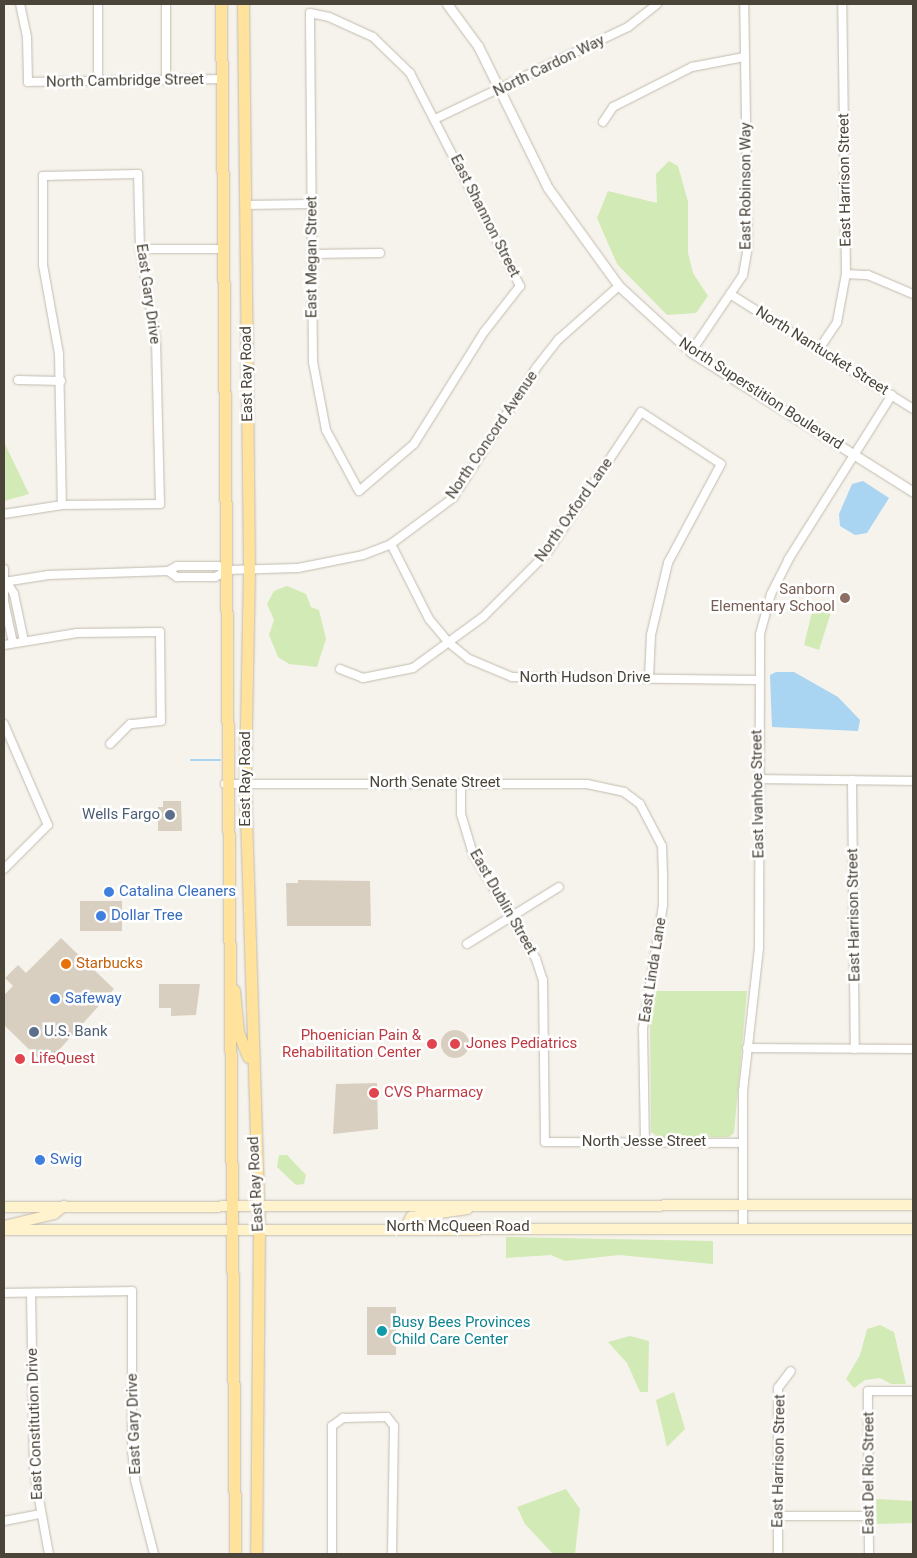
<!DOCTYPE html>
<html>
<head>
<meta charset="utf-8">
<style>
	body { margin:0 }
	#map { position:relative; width:917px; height:1558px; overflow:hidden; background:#f6f3ec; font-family:Roboto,sans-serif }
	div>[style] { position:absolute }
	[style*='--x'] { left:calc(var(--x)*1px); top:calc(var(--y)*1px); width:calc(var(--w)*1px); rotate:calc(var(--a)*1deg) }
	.green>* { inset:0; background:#d2eab5 }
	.water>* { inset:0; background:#a9d4f2 }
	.stream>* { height:2.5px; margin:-1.25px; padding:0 1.25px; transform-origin:1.25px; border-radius:1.25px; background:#a9d4f2 }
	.building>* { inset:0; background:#d8cfc1; transform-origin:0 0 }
	.round { border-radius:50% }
	.roads { filter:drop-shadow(0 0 1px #c2bbae) drop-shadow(0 0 1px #c2bbae) }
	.minor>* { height:8px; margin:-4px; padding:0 4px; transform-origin:4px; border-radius:4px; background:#fff }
	.tertiary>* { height:9px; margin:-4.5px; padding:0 4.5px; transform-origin:4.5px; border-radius:4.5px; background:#fff }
	.secondary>* { height:10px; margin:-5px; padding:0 5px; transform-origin:5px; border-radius:5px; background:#fff3cd }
	.primary>* { height:11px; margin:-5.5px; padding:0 5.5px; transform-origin:5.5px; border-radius:5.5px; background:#ffe39c }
	.dots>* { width:14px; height:14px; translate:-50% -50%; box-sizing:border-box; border:2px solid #fff; border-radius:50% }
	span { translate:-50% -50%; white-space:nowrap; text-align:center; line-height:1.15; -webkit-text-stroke:5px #fff; paint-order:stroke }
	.street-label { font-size:15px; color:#4b4439 }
	.education-label { font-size:15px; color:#785e54 }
	.right { translate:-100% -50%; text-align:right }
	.service-label { font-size:15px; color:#4e5e75 }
	.left { translate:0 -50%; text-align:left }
	.shop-label { font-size:15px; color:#366cbe }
	.food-label { font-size:15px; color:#c56008 }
	.health-label { font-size:15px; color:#be3a42 }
	.culture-label { font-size:15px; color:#0d838f }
	.frame { position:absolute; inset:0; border:5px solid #4b4439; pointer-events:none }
</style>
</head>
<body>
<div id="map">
	<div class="green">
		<i style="clip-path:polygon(669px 161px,678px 166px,688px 202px,688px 253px,693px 273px,708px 296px,696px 313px,667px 315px,617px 264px,597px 218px,608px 191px,657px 203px,656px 174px)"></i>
		<i style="clip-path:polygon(4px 442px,29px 494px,4px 501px)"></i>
		<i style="clip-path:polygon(287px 586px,306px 594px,311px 607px,319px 610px,326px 639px,317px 667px,289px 664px,278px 657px,269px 635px,274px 620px,267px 604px,274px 591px)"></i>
		<i style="clip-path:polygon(814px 604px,832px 609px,819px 650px,804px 645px)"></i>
		<i style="clip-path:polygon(654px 991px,747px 991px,734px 1133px,729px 1137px,658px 1137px,651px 1132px,650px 1017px)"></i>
		<i style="clip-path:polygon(279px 1155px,287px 1155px,306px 1175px,304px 1184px,296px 1185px,277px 1167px)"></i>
		<i style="clip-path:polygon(506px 1237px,713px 1241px,713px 1264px,619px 1255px,565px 1261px,551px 1255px,506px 1258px)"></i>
		<i style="clip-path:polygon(880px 1325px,894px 1332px,906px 1384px,891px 1384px,880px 1378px,865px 1380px,854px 1388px,846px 1379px,860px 1355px,867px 1329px)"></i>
		<i style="clip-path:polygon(630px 1336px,649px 1341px,648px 1392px,640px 1392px,627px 1363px,608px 1342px)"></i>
		<i style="clip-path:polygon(674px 1392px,685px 1429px,667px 1447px,656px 1400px)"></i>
		<i style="clip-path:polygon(566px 1489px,580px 1509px,575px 1554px,553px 1554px,525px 1524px,517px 1507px)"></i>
		<i style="clip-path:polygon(876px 1499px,913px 1501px,913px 1523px,877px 1524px)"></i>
	</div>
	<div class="water">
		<i style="clip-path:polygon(863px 481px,889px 498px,867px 533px,855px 535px,840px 526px,839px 514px,852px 484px)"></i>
		<i style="clip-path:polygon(776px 672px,794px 672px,838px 697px,860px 720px,858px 731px,772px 727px,770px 675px)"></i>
	</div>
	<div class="stream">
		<i style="--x:191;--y:760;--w:29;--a:0"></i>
	</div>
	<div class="building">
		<i style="clip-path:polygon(163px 801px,181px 801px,182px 831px,158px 831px,158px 807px,163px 807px)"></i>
		<i style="clip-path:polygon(298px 880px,370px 881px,371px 926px,287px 926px,286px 883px,298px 883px)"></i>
		<i style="left:122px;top:901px;width:30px;height:42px;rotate:90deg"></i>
		<i style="clip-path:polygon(61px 938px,114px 989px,50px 1060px,46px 1056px,41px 1061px,4px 1025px,4px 995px,13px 986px,5px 978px,18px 965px,26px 973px)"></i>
		<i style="clip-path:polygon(159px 984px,200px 984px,196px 1015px,171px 1016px,171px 1008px,159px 1008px)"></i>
		<i class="round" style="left:441px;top:1030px;width:28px;height:28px"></i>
		<i style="clip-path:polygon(377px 1083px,378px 1129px,333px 1134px,336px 1084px)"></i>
		<i style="left:367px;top:1307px;width:29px;height:48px"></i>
	</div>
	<div class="roads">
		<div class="minor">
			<i style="--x:20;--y:4;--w:34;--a:78"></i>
			<i style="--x:27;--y:37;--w:45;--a:88.7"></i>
			<i style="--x:28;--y:82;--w:194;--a:-0.9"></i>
			<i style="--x:98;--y:4;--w:76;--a:90"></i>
			<i style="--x:166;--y:4;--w:76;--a:90"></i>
			<i style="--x:310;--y:13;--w:19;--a:12"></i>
			<i style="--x:329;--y:17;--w:48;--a:24.4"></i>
			<i style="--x:373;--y:37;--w:52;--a:44.2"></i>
			<i style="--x:410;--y:73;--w:240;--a:62.7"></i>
			<i style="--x:520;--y:286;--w:58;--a:128"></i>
			<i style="--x:484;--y:332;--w:132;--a:122"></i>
			<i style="--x:414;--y:444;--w:72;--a:139.5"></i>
			<i style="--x:359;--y:491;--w:69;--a:-118.4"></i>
			<i style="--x:326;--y:430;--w:69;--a:-100.8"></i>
			<i style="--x:313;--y:362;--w:349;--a:-90.5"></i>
			<i style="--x:435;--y:119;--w:214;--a:-25.5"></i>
			<i style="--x:628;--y:27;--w:37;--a:-38"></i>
			<i style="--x:603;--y:122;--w:18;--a:-56"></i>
			<i style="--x:613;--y:107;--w:89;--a:-26.9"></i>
			<i style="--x:692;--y:67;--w:53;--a:-10.9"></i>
			<i style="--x:245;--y:205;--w:67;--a:-0.9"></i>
			<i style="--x:140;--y:249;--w:84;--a:0"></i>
			<i style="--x:312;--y:254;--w:68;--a:-0.8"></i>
			<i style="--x:846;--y:274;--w:22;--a:3"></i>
			<i style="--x:868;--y:275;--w:49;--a:22.9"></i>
			<i style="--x:730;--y:294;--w:216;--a:32.1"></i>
			<i style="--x:819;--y:349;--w:32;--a:-56"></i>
			<i style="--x:837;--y:322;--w:49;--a:-79.4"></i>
			<i style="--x:846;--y:274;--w:270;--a:-90.8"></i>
			<i style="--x:691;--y:352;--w:93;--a:-56"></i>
			<i style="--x:743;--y:275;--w:28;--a:-80"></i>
			<i style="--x:748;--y:247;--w:243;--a:-90.9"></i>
			<i style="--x:18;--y:380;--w:43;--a:1.3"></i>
			<i style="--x:4;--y:514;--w:59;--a:-8.8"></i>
			<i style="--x:62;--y:505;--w:98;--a:-0.6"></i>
			<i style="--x:160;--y:504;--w:165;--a:-91.4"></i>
			<i style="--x:156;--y:339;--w:91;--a:-100.1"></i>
			<i style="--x:140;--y:249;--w:75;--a:-91.5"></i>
			<i style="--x:138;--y:174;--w:95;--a:178.8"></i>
			<i style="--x:43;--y:176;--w:89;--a:90"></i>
			<i style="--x:43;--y:265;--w:90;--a:79.8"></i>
			<i style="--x:59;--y:354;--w:151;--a:88.9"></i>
			<i style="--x:391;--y:544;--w:84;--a:63.1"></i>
			<i style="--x:429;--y:619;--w:30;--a:50"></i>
			<i style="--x:448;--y:642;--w:27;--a:39"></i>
			<i style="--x:469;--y:659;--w:47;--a:22.7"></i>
			<i style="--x:512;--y:677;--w:244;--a:0.7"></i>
			<i style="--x:4;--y:569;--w:29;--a:90"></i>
			<i style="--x:168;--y:571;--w:11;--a:34"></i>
			<i style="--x:177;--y:577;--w:38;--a:0"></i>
			<i style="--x:215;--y:577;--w:15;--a:-28"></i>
			<i style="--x:6;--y:581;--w:15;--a:58"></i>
			<i style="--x:14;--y:594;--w:48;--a:78"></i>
			<i style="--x:4;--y:582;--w:45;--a:-9"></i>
			<i style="--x:48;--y:575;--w:120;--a:-1.9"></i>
			<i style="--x:168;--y:571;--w:10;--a:-29"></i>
			<i style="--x:177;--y:566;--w:41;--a:0"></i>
			<i style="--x:218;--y:566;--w:11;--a:22"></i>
			<i style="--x:228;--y:570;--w:70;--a:-1.6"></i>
			<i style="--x:298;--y:568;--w:66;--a:-11.3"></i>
			<i style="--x:363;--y:555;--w:30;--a:-21"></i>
			<i style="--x:391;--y:544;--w:77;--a:-36.6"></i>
			<i style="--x:453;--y:498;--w:154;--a:-57.4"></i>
			<i style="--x:536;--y:368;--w:37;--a:-52"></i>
			<i style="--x:559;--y:339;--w:80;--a:-41.5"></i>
			<i style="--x:4;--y:601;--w:43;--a:77.9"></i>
			<i style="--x:4;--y:645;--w:74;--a:-9.3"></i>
			<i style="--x:77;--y:633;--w:83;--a:-0.7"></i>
			<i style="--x:160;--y:632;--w:89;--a:89.4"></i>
			<i style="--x:161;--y:721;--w:31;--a:174"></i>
			<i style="--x:130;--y:724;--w:28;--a:135"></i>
			<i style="--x:340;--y:669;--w:25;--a:21"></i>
			<i style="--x:363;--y:678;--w:51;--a:-11.3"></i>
			<i style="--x:413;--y:668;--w:87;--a:-36.1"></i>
			<i style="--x:483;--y:617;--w:91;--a:-45"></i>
			<i style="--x:547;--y:553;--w:169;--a:-56.3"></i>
			<i style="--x:641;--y:412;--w:95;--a:33"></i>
			<i style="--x:721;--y:464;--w:112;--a:118.2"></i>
			<i style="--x:668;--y:563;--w:74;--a:103.3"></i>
			<i style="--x:651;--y:635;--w:43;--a:92.7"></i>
			<i style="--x:4;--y:724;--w:110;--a:66.5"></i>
			<i style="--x:48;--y:825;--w:62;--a:135"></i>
			<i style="--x:758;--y:779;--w:155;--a:0.7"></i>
			<i style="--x:852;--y:780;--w:269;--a:89.4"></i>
			<i style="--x:461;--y:783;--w:31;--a:90"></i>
			<i style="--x:461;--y:814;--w:42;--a:73.3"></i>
			<i style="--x:473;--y:854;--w:122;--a:59"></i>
			<i style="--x:536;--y:959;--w:22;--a:72"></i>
			<i style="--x:543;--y:980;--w:162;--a:89.3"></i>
			<i style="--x:545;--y:1142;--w:198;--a:0.3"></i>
			<i style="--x:225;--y:784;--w:362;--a:0"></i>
			<i style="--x:587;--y:784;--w:38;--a:12"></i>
			<i style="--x:624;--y:792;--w:20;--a:37"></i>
			<i style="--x:640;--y:804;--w:47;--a:62.4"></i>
			<i style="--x:662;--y:846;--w:33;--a:88"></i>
			<i style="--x:663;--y:879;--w:26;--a:90"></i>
			<i style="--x:663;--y:905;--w:126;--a:99.2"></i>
			<i style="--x:643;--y:1029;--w:113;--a:89"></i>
			<i style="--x:467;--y:944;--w:108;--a:-31.8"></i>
			<i style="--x:747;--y:1048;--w:166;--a:0.3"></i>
			<i style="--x:743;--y:1229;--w:138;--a:-90"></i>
			<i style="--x:743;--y:1091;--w:144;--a:-83.6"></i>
			<i style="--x:759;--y:948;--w:314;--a:-89.8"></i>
			<i style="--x:760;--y:634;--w:41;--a:-74.6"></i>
			<i style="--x:771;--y:594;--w:38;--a:-63"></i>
			<i style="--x:788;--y:560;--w:195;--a:-57.8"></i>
			<i style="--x:4;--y:1293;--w:128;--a:-0.9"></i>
			<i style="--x:132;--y:1291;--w:159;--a:90"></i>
			<i style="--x:132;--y:1450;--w:30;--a:84"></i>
			<i style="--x:135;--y:1480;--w:76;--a:75.6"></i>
			<i style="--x:31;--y:1293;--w:178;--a:89"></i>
			<i style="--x:34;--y:1471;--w:84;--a:79.8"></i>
			<i style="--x:778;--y:1516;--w:91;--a:0"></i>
			<i style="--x:4;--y:1521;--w:36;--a:-11"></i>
			<i style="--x:332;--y:1554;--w:128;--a:-90"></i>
			<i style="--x:332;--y:1426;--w:14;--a:-36"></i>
			<i style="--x:343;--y:1418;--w:44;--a:-1.3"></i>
			<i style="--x:387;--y:1417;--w:11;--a:52"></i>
			<i style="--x:394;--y:1426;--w:128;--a:90.9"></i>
			<i style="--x:778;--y:1554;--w:166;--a:-90"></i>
			<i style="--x:778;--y:1388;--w:21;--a:-53"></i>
			<i style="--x:869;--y:1554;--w:163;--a:-90.4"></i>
			<i style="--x:868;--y:1391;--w:45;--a:0"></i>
		</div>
		<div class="tertiary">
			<i style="--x:447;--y:4;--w:52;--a:53.6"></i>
			<i style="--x:478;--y:46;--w:158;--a:63.8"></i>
			<i style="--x:548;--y:188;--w:121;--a:54.1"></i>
			<i style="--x:619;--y:286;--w:98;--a:42.5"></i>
			<i style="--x:691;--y:352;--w:262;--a:32.2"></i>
		</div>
		<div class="secondary">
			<i style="--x:4;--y:1207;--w:909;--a:-0.13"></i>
			<i style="--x:4;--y:1226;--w:51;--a:-13.5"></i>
			<i style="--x:54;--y:1214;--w:13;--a:-39"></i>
			<i style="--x:405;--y:1228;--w:13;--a:-61"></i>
			<i style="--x:411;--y:1217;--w:57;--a:-8.1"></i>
			<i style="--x:4;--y:1230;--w:909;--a:-0.06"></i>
		</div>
		<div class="primary">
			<i style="--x:221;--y:4;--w:1550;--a:89.48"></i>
			<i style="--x:243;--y:4;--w:566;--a:89.39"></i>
			<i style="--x:249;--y:570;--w:214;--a:91.1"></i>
			<i style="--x:245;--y:784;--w:443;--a:88.2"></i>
			<i style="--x:259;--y:1227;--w:327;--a:90.5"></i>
			<i style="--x:234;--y:990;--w:42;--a:84.6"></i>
			<i style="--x:238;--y:1032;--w:27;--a:68"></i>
		</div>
	</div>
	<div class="dots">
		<i style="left:845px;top:598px;background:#8d6e63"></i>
		<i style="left:170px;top:815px;background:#5c6f8a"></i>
		<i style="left:109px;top:892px;background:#3f7fe0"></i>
		<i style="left:101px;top:916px;background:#3f7fe0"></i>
		<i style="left:66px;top:964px;background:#e8710a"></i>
		<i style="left:55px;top:999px;background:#3f7fe0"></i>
		<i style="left:34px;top:1032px;background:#5c6f8a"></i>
		<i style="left:432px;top:1044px;background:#e0444e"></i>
		<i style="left:455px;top:1044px;background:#e0444e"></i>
		<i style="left:20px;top:1059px;background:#e0444e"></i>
		<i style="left:374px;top:1093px;background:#e0444e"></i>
		<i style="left:40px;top:1160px;background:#3f7fe0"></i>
		<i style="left:382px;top:1331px;background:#0f9aa8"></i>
	</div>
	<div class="street-label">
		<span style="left:549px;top:66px;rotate:-26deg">North Cardon Way</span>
		<span style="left:125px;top:81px;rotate:-1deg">North Cambridge Street</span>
		<span style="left:845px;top:180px;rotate:-91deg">East Harrison Street</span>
		<span style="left:746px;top:186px;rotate:-90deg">East Robinson Way</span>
		<span style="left:485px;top:216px;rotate:63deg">East Shannon Street</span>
		<span style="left:312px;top:257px;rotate:-90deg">East Megan Street</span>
		<span style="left:148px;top:294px;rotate:82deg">East Gary Drive</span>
		<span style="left:822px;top:351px;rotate:32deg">North Nantucket Street</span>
		<span style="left:247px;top:374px;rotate:-91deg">East Ray Road</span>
		<span style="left:761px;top:394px;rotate:33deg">North Superstition Boulevard</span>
		<span style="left:492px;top:435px;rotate:-56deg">North Concord Avenue</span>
		<span style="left:574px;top:510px;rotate:-55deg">North Oxford Lane</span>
		<span style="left:585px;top:678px">North Hudson Drive</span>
		<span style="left:246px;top:779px;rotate:-90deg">East Ray Road</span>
		<span style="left:435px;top:783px">North Senate Street</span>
		<span style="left:758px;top:794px;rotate:-91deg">East Ivanhoe Street</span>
		<span style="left:503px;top:902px;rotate:60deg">East Dublin Street</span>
		<span style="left:854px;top:915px;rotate:-91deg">East Harrison Street</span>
		<span style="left:653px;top:970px;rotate:-81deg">East Linda Lane</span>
		<span style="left:644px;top:1142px">North Jesse Street</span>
		<span style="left:256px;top:1184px;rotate:-93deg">East Ray Road</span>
		<span style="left:458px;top:1227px">North McQueen Road</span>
		<span style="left:35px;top:1424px;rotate:-92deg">East Constitution Drive</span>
		<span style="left:134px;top:1424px;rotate:-92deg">East Gary Drive</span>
		<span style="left:779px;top:1461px;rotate:-89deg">East Harrison Street</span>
		<span style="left:869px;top:1473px;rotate:-90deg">East Del Rio Street</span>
	</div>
	<div class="education-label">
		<span class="right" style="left:835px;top:598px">Sanborn<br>Elementary School</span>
	</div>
	<div class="service-label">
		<span class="right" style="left:160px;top:815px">Wells Fargo</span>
		<span class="left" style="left:44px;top:1032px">U.S. Bank</span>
	</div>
	<div class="shop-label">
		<span class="left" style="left:119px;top:892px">Catalina Cleaners</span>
		<span class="left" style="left:111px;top:916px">Dollar Tree</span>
		<span class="left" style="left:65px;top:999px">Safeway</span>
		<span class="left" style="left:50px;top:1160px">Swig</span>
	</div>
	<div class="food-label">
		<span class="left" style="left:76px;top:964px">Starbucks</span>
	</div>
	<div class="health-label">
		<span class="right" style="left:421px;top:1044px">Phoenician Pain &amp;<br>Rehabilitation Center</span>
		<span class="left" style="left:466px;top:1044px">Jones Pediatrics</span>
		<span class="left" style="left:31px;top:1059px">LifeQuest</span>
		<span class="left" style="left:384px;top:1093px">CVS Pharmacy</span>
	</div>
	<div class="culture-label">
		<span class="left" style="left:392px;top:1331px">Busy Bees Provinces<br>Child Care Center</span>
	</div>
	<div class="frame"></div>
</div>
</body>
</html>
